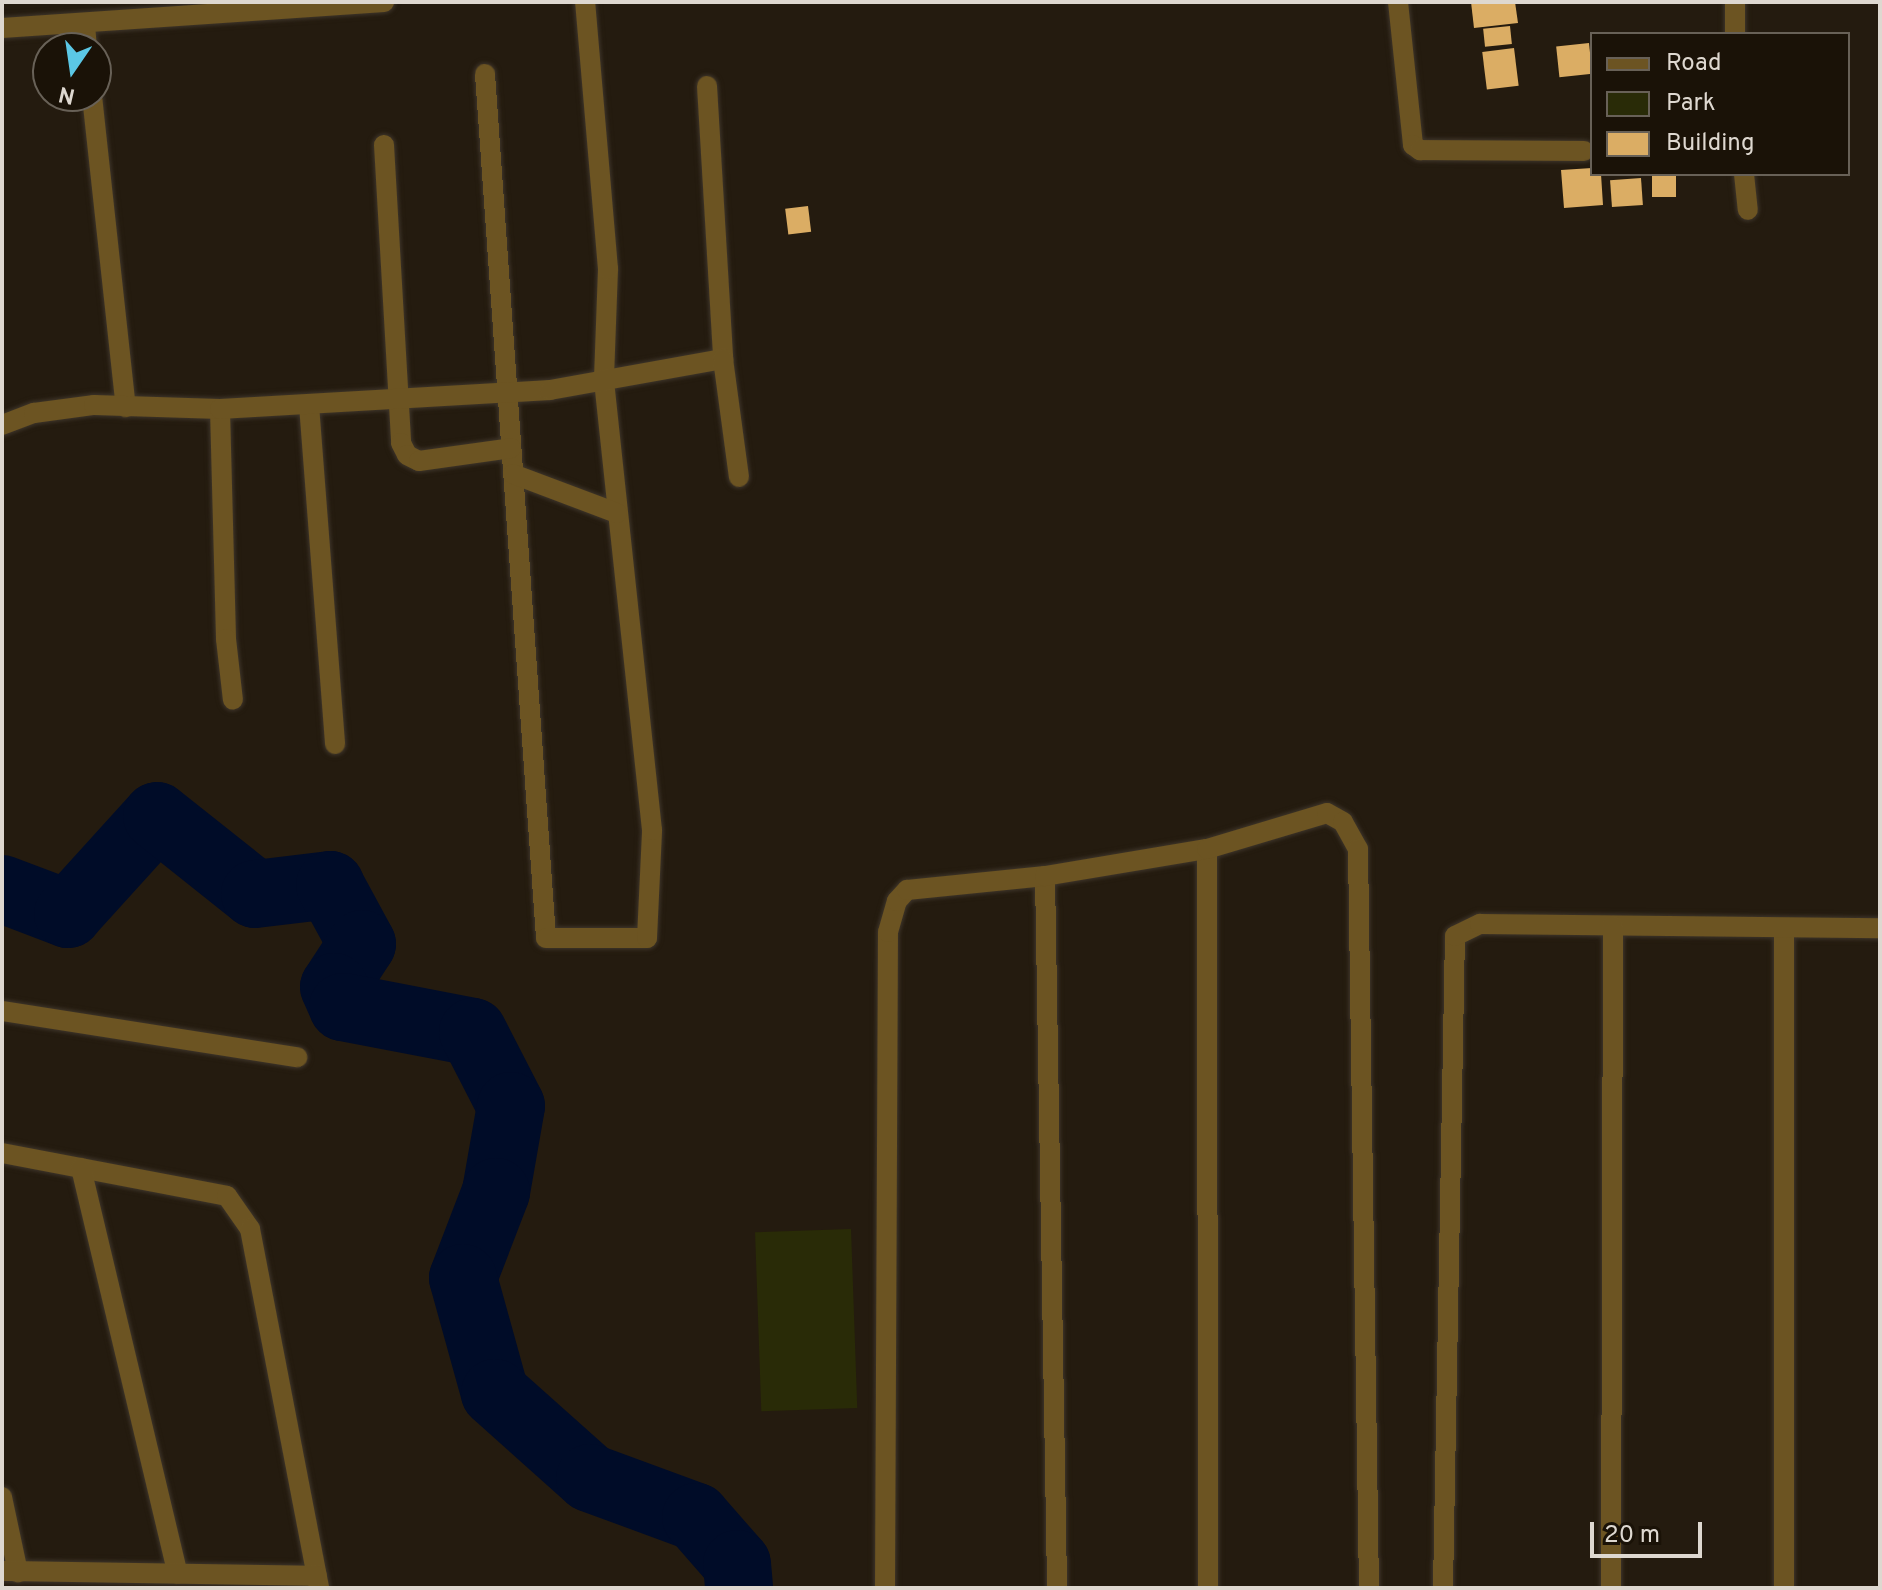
<!DOCTYPE html>
<html>
<head>
<meta charset="utf-8">
<style>
	body { margin:0 }
	#map { position:relative; width:1882px; height:1590px; overflow:hidden; background:#241b0f; font-family:Overpass,sans-serif }
	div>[style] { position:absolute }
	[style*='--x'] { left:calc(var(--x)*1px); top:calc(var(--y)*1px); width:calc(var(--w)*1px); rotate:calc(var(--a)*1deg) }
	.green>* { inset:0; background:#292b07; transform-origin:0 0 }
	.river>* { height:68px; margin:-34px; padding:0 34px; transform-origin:34px; border-radius:34px; background:#000c28 }
	.building>* { inset:0; background:#dbad64; transform-origin:0 0 }
	.roads { filter:drop-shadow(0 0 2px #3e352a) drop-shadow(0 0 2px #3e352a) }
	.minor>* { height:20px; margin:-10px; padding:0 10px; transform-origin:10px; border-radius:10px; background:#6c5422 }
	span { translate:-50% -50%; white-space:nowrap; text-align:center; line-height:1.15; -webkit-text-stroke:8px #1a1207; paint-order:stroke }
	.frame { position:absolute; inset:0; border:4px solid #ded8d0; pointer-events:none }
	.legend { position:absolute; left:1590px; top:32px; width:260px; height:144px; box-sizing:border-box; background:#1a1207; border:2px solid #686157; margin:0; padding:10px 14px; list-style:none; font-size:24px; color:#ded8d0 }
	.legend li { display:flex; align-items:center; gap:16px; height:40px }
	.legend b { width:40px; border:2px solid #686157 }
	.north { position:absolute; left:32px; top:32px; width:80px; height:80px; box-sizing:border-box; background:#1a1207; border:2px solid #686157; border-radius:50%; rotate:193deg; font-size:22px; font-weight:700; line-height:32px; text-align:center; color:#ded8d0 }
	.north::after { content:''; display:block; margin:auto; width:28px; height:36px; background:#5bc8e6; clip-path:polygon(50% 0,100% 100%,50% 72%,0 100%) }
	.scale { position:absolute; left:1590px; top:1522px; width:112px; height:36px; box-sizing:border-box; border:4px solid #ded8d0; border-top:0; padding-left:10px; font-size:24px; line-height:28px; white-space:nowrap; color:#ded8d0; -webkit-text-stroke:6px #1a1207; paint-order:stroke }
</style>
</head>
<body>
<div id="map">
	<div class="green">
		<i style="left:851px;top:1229px;width:179px;height:96px;rotate:88deg"></i>
	</div>
	<div class="river">
		<i style="--x:2;--y:889;--w:71;--a:20.7"></i>
		<i style="--x:68;--y:914;--w:132;--a:-47.8"></i>
		<i style="--x:157;--y:816;--w:125;--a:38.5"></i>
		<i style="--x:255;--y:894;--w:76;--a:-6.8"></i>
		<i style="--x:330;--y:885;--w:67;--a:61.5"></i>
		<i style="--x:362;--y:944;--w:51;--a:123.1"></i>
		<i style="--x:334;--y:987;--w:22;--a:66"></i>
		<i style="--x:343;--y:1007;--w:132;--a:10.9"></i>
		<i style="--x:473;--y:1032;--w:83;--a:62.8"></i>
		<i style="--x:511;--y:1106;--w:87;--a:99.9"></i>
		<i style="--x:496;--y:1192;--w:92;--a:111"></i>
		<i style="--x:463;--y:1278;--w:119;--a:74.5"></i>
		<i style="--x:495;--y:1393;--w:127;--a:41.8"></i>
		<i style="--x:590;--y:1478;--w:113;--a:20.2"></i>
		<i style="--x:696;--y:1517;--w:62;--a:48.9"></i>
		<i style="--x:737;--y:1564;--w:24;--a:85"></i>
	</div>
	<div class="building">
		<i style="clip-path:polygon(1471px 2px,1515px 2px,1518px 23px,1474px 28px)"></i>
		<i style="left:1510px;top:26px;width:18px;height:27px;rotate:84deg"></i>
		<i style="left:1589px;top:43px;width:31px;height:33px;rotate:84deg"></i>
		<i style="left:1514px;top:48px;width:38px;height:32px;rotate:83deg"></i>
		<i style="clip-path:polygon(1592px 168px,1592px 174px,1601px 174px,1603px 205px,1564px 208px,1561px 170px)"></i>
		<i style="left:1652px;top:174px;width:24px;height:23px"></i>
		<i style="left:1641px;top:178px;width:27px;height:31px;rotate:86deg"></i>
		<i style="left:808px;top:206px;width:26px;height:23px;rotate:83deg"></i>
	</div>
	<div class="roads">
		<div class="minor">
			<i style="--x:1398;--y:2;--w:144;--a:84"></i>
			<i style="--x:1413;--y:145;--w:9;--a:36"></i>
			<i style="--x:1420;--y:150;--w:164;--a:0.3"></i>
			<i style="--x:85;--y:25;--w:23;--a:85"></i>
			<i style="--x:2;--y:28;--w:383;--a:-3.9"></i>
			<i style="--x:1735;--y:34;--w:32;--a:-90"></i>
			<i style="--x:485;--y:74;--w:866;--a:85.96"></i>
			<i style="--x:546;--y:938;--w:101;--a:0"></i>
			<i style="--x:647;--y:938;--w:108;--a:-87.3"></i>
			<i style="--x:652;--y:830;--w:455;--a:-96.1"></i>
			<i style="--x:604;--y:378;--w:109;--a:-87.9"></i>
			<i style="--x:608;--y:269;--w:268;--a:-94.9"></i>
			<i style="--x:707;--y:86;--w:273;--a:86.6"></i>
			<i style="--x:92;--y:96;--w:313;--a:83.8"></i>
			<i style="--x:384;--y:145;--w:298;--a:86.7"></i>
			<i style="--x:401;--y:443;--w:13;--a:63"></i>
			<i style="--x:407;--y:455;--w:13;--a:27"></i>
			<i style="--x:419;--y:461;--w:93;--a:-8"></i>
			<i style="--x:1744;--y:174;--w:36;--a:84"></i>
			<i style="--x:309;--y:405;--w:340;--a:85.6"></i>
			<i style="--x:220;--y:409;--w:230;--a:88.5"></i>
			<i style="--x:226;--y:639;--w:61;--a:83.5"></i>
			<i style="--x:2;--y:425;--w:34;--a:-21"></i>
			<i style="--x:34;--y:413;--w:61;--a:-7.6"></i>
			<i style="--x:94;--y:405;--w:126;--a:1.8"></i>
			<i style="--x:220;--y:409;--w:331;--a:-3.3"></i>
			<i style="--x:550;--y:390;--w:176;--a:-10.2"></i>
			<i style="--x:723;--y:359;--w:119;--a:82.3"></i>
			<i style="--x:513;--y:474;--w:111;--a:20.6"></i>
			<i style="--x:1207;--y:849;--w:739;--a:89.92"></i>
			<i style="--x:1045;--y:876;--w:712;--a:89.03"></i>
			<i style="--x:1784;--y:928;--w:660;--a:90"></i>
			<i style="--x:2;--y:1011;--w:299;--a:8.9"></i>
			<i style="--x:2;--y:1153;--w:229;--a:10.8"></i>
			<i style="--x:227;--y:1196;--w:40;--a:55.1"></i>
			<i style="--x:250;--y:1229;--w:366;--a:79.1"></i>
			<i style="--x:81;--y:1168;--w:417;--a:76.6"></i>
			<i style="--x:2;--y:1497;--w:77;--a:78"></i>
			<i style="--x:2;--y:1571;--w:315;--a:0.9"></i>
			<i style="--x:885;--y:1588;--w:656;--a:-89.74"></i>
			<i style="--x:888;--y:932;--w:32;--a:-74"></i>
			<i style="--x:897;--y:901;--w:15;--a:-48"></i>
			<i style="--x:907;--y:890;--w:139;--a:-5.8"></i>
			<i style="--x:1045;--y:876;--w:164;--a:-9.5"></i>
			<i style="--x:1207;--y:849;--w:125;--a:-16.7"></i>
			<i style="--x:1327;--y:813;--w:18;--a:29"></i>
			<i style="--x:1343;--y:822;--w:31;--a:61"></i>
			<i style="--x:1358;--y:849;--w:739;--a:89.15"></i>
			<i style="--x:1443;--y:1588;--w:652;--a:-88.95"></i>
			<i style="--x:1455;--y:936;--w:28;--a:-26"></i>
			<i style="--x:1480;--y:924;--w:400;--a:0.6"></i>
			<i style="--x:1611;--y:1588;--w:662;--a:-89.83"></i>
		</div>
	</div>
	<div class="frame"></div>
	<ul class="legend">
	<li><b style="height:10px;background:#6c5422"></b>Road</li>
	<li><b style="height:22px;background:#292b07"></b>Park</li>
	<li><b style="height:22px;background:#dbad64"></b>Building</li>
	</ul>
	<div class="north">N</div>
	<div class="scale">20 m</div>
</div>
</body>
</html>
